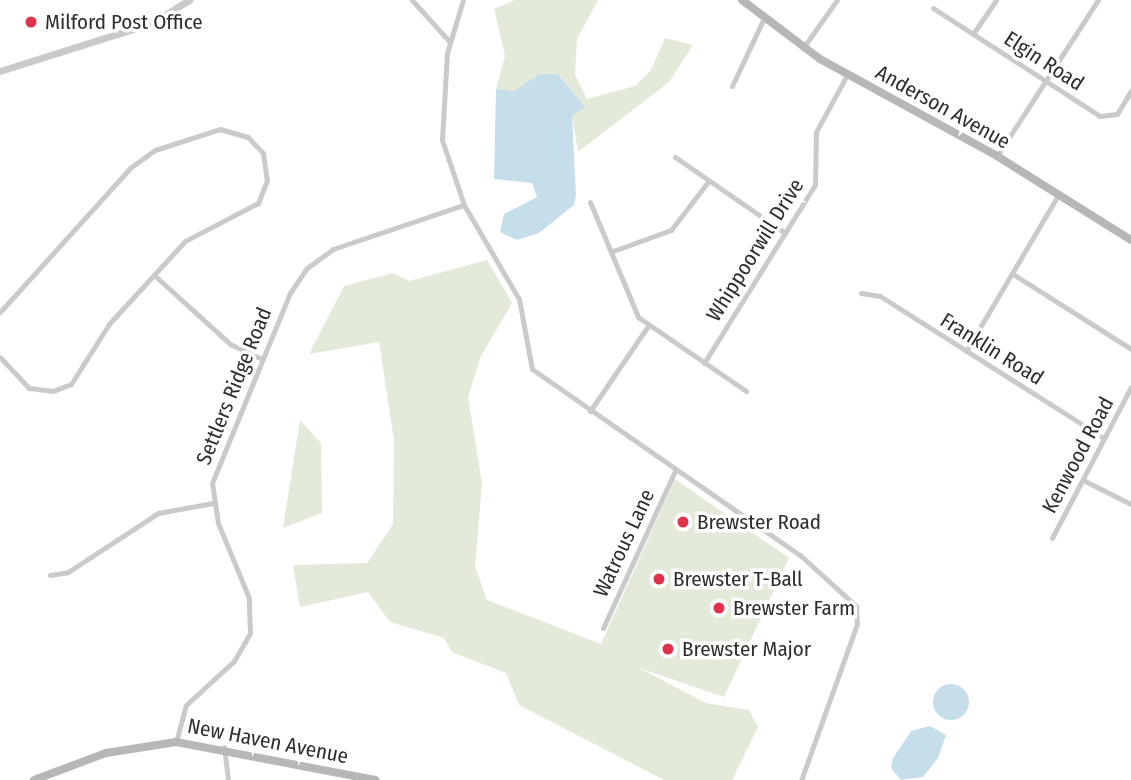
<!DOCTYPE html>
<html>
<head>
<meta charset="utf-8">
<style>
	body { margin:0 }
	#map { position:relative; width:1131px; height:780px; overflow:hidden; background:#fff; font-family:"Fira Sans Condensed",sans-serif }
	div>[style] { position:absolute }
	[style*='--x'] { left:calc(var(--x)*1px); top:calc(var(--y)*1px); width:calc(var(--w)*1px); rotate:calc(var(--a)*1deg) }
	.green>* { inset:0; background:#e4eada }
	.water>* { inset:0; background:#c6deea }
	.round { border-radius:50% }
	.minor>* { height:5px; margin:-2.5px; padding:0 2.5px; transform-origin:2.5px; border-radius:2.5px; background:#cacaca }
	.tertiary>* { height:7px; margin:-3.5px; padding:0 3.5px; transform-origin:3.5px; border-radius:3.5px; background:#cacaca }
	.secondary>* { height:8px; margin:-4px; padding:0 4px; transform-origin:4px; border-radius:4px; background:#b7b7b7 }
	.dots>* { width:19px; height:19px; translate:-50% -50%; box-sizing:border-box; border:4px solid #fff; border-radius:50% }
	span { translate:-50% -50%; white-space:nowrap; text-align:center; line-height:1.15; -webkit-text-stroke:7px #fff; paint-order:stroke }
	.poi-label { font-size:21px; color:#2d2d2d }
	.left { translate:0 -50%; text-align:left }
	.street-label { font-size:21px; color:#2d2d2d }
</style>
</head>
<body>
<div id="map">
	<div class="green">
		<i style="clip-path:polygon(515px 0,598px 0,577px 39px,575px 75px,587px 99px,635px 86px,651px 70px,665px 38px,693px 45px,669px 82px,578px 152px,572px 116px,585px 107px,558px 74px,539px 74px,514px 91px,496px 89px,505px 56px,494px 9px)"></i>
		<i style="clip-path:polygon(487px 260px,512px 303px,481px 356px,468px 397px,482px 483px,475px 567px,487px 600px,601px 644px,675px 479px,789px 558px,724px 697px,639px 668px,706px 703px,749px 710px,758px 727px,732px 780px,664px 780px,519px 705px,506px 673px,452px 652px,444px 638px,390px 622px,368px 592px,300px 607px,293px 565px,367px 563px,393px 524px,394px 440px,379px 342px,309px 354px,344px 286px,393px 273px,409px 281px)"></i>
		<i style="clip-path:polygon(300px 420px,321px 443px,322px 513px,283px 528px)"></i>
	</div>
	<div class="water">
		<i style="clip-path:polygon(539px 74px,558px 74px,585px 107px,572px 116px,576px 195px,574px 205px,539px 233px,517px 240px,500px 232px,504px 214px,537px 197px,532px 183px,494px 179px,496px 89px,514px 91px)"></i>
		<i class="round" style="left:933px;top:684px;width:36px;height:36px"></i>
		<i style="clip-path:polygon(930px 726px,946px 735px,938px 758px,923px 777px,901px 780px,891px 768px,893px 758px,911px 731px)"></i>
	</div>
	<div class="minor">
		<i style="--x:412;--y:0;--w:55;--a:47.9"></i>
		<i style="--x:463;--y:0;--w:55;--a:106.8"></i>
		<i style="--x:447;--y:53;--w:87;--a:93.3"></i>
		<i style="--x:442;--y:140;--w:69;--a:71.3"></i>
		<i style="--x:464;--y:205;--w:109;--a:59.7"></i>
		<i style="--x:519;--y:299;--w:71;--a:79.5"></i>
		<i style="--x:532;--y:369;--w:326;--a:34.8"></i>
		<i style="--x:800;--y:555;--w:76;--a:42.3"></i>
		<i style="--x:856;--y:606;--w:18;--a:87"></i>
		<i style="--x:857;--y:624;--w:166;--a:109.7"></i>
		<i style="--x:933;--y:8;--w:199;--a:32.9"></i>
		<i style="--x:1100;--y:116;--w:17;--a:-7"></i>
		<i style="--x:1117;--y:114;--w:27;--a:-59"></i>
		<i style="--x:973;--y:34;--w:41;--a:-55.9"></i>
		<i style="--x:803;--y:48;--w:59;--a:-54.7"></i>
		<i style="--x:732;--y:86;--w:75;--a:-64.8"></i>
		<i style="--x:997;--y:156;--w:186;--a:-57.1"></i>
		<i style="--x:675;--y:157;--w:134;--a:34.6"></i>
		<i style="--x:590;--y:202;--w:125;--a:67.3"></i>
		<i style="--x:638;--y:317;--w:131;--a:34.4"></i>
		<i style="--x:613;--y:251;--w:62;--a:-19.9"></i>
		<i style="--x:671;--y:230;--w:59;--a:-52.5"></i>
		<i style="--x:1013;--y:274;--w:140;--a:32.4"></i>
		<i style="--x:154;--y:275;--w:103;--a:42.2"></i>
		<i style="--x:230;--y:344;--w:35;--a:25"></i>
		<i style="--x:861;--y:293;--w:19;--a:9"></i>
		<i style="--x:880;--y:296;--w:265;--a:32.4"></i>
		<i style="--x:0;--y:312;--w:194;--a:-47.9"></i>
		<i style="--x:130;--y:168;--w:31;--a:-36"></i>
		<i style="--x:155;--y:150;--w:68;--a:-17.9"></i>
		<i style="--x:220;--y:129;--w:29;--a:16"></i>
		<i style="--x:248;--y:137;--w:22;--a:47"></i>
		<i style="--x:263;--y:153;--w:27;--a:82"></i>
		<i style="--x:267;--y:180;--w:25;--a:111"></i>
		<i style="--x:258;--y:203;--w:82;--a:152.5"></i>
		<i style="--x:185;--y:241;--w:113;--a:132.5"></i>
		<i style="--x:109;--y:324;--w:71;--a:122.3"></i>
		<i style="--x:71;--y:384;--w:19;--a:159"></i>
		<i style="--x:53;--y:391;--w:24;--a:-173"></i>
		<i style="--x:29;--y:388;--w:42;--a:-133.1"></i>
		<i style="--x:966;--y:351;--w:182;--a:-59.4"></i>
		<i style="--x:704;--y:363;--w:210;--a:-58.1"></i>
		<i style="--x:815;--y:185;--w:53;--a:-88.9"></i>
		<i style="--x:816;--y:132;--w:65;--a:-61.5"></i>
		<i style="--x:590;--y:411;--w:103;--a:-55.7"></i>
		<i style="--x:1083;--y:480;--w:54;--a:26.6"></i>
		<i style="--x:1052;--y:538;--w:170;--a:-62.4"></i>
		<i style="--x:50;--y:575;--w:18;--a:-9"></i>
		<i style="--x:68;--y:572;--w:108;--a:-33.2"></i>
		<i style="--x:158;--y:513;--w:56;--a:-10.3"></i>
		<i style="--x:603;--y:628;--w:173;--a:-65.4"></i>
		<i style="--x:176;--y:742;--w:38;--a:-75"></i>
		<i style="--x:186;--y:705;--w:65;--a:-42.5"></i>
		<i style="--x:234;--y:661;--w:32;--a:-60"></i>
		<i style="--x:250;--y:633;--w:35;--a:-92"></i>
		<i style="--x:249;--y:598;--w:81;--a:-112.5"></i>
		<i style="--x:218;--y:523;--w:40;--a:-98.5"></i>
		<i style="--x:212;--y:483;--w:205;--a:-67.7"></i>
		<i style="--x:290;--y:293;--w:30;--a:-56"></i>
		<i style="--x:307;--y:268;--w:32;--a:-36"></i>
		<i style="--x:333;--y:249;--w:138;--a:-18.6"></i>
		<i style="--x:224;--y:747;--w:33;--a:83"></i>
	</div>
	<div class="tertiary">
		<i style="--x:0;--y:71;--w:159;--a:-17.5"></i>
		<i style="--x:152;--y:23;--w:44;--a:-31.9"></i>
	</div>
	<div class="secondary">
		<i style="--x:742;--y:0;--w:98;--a:37.1"></i>
		<i style="--x:820;--y:59;--w:202;--a:28.7"></i>
		<i style="--x:997;--y:156;--w:158;--a:32.1"></i>
		<i style="--x:34;--y:780;--w:77;--a:-20.6"></i>
		<i style="--x:106;--y:753;--w:71;--a:-8.9"></i>
		<i style="--x:176;--y:742;--w:203;--a:10.8"></i>
	</div>
	<div class="dots">
		<i style="left:31px;top:22px;background:#e0324a"></i>
		<i style="left:683px;top:522px;background:#e0324a"></i>
		<i style="left:659px;top:579px;background:#e0324a"></i>
		<i style="left:719px;top:608px;background:#e0324a"></i>
		<i style="left:668px;top:649px;background:#e0324a"></i>
	</div>
	<div class="poi-label">
		<span class="left" style="left:45px;top:22px">Milford Post Office</span>
		<span class="left" style="left:697px;top:522px">Brewster Road</span>
		<span class="left" style="left:673px;top:579px">Brewster T-Ball</span>
		<span class="left" style="left:733px;top:608px">Brewster Farm</span>
		<span class="left" style="left:682px;top:649px">Brewster Major</span>
	</div>
	<div class="street-label">
		<span style="left:1044px;top:61px;rotate:33deg">Elgin Road</span>
		<span style="left:943px;top:107px;rotate:29deg">Anderson Avenue</span>
		<span style="left:755px;top:250px;rotate:-58deg">Whippoorwill Drive</span>
		<span style="left:992px;top:349px;rotate:32deg">Franklin Road</span>
		<span style="left:234px;top:386px;rotate:-68deg">Settlers Ridge Road</span>
		<span style="left:1078px;top:455px;rotate:-62deg">Kenwood Road</span>
		<span style="left:624px;top:543px;rotate:-65deg">Watrous Lane</span>
		<span style="left:268px;top:741px;rotate:11deg">New Haven Avenue</span>
	</div>
</div>
</body>
</html>
